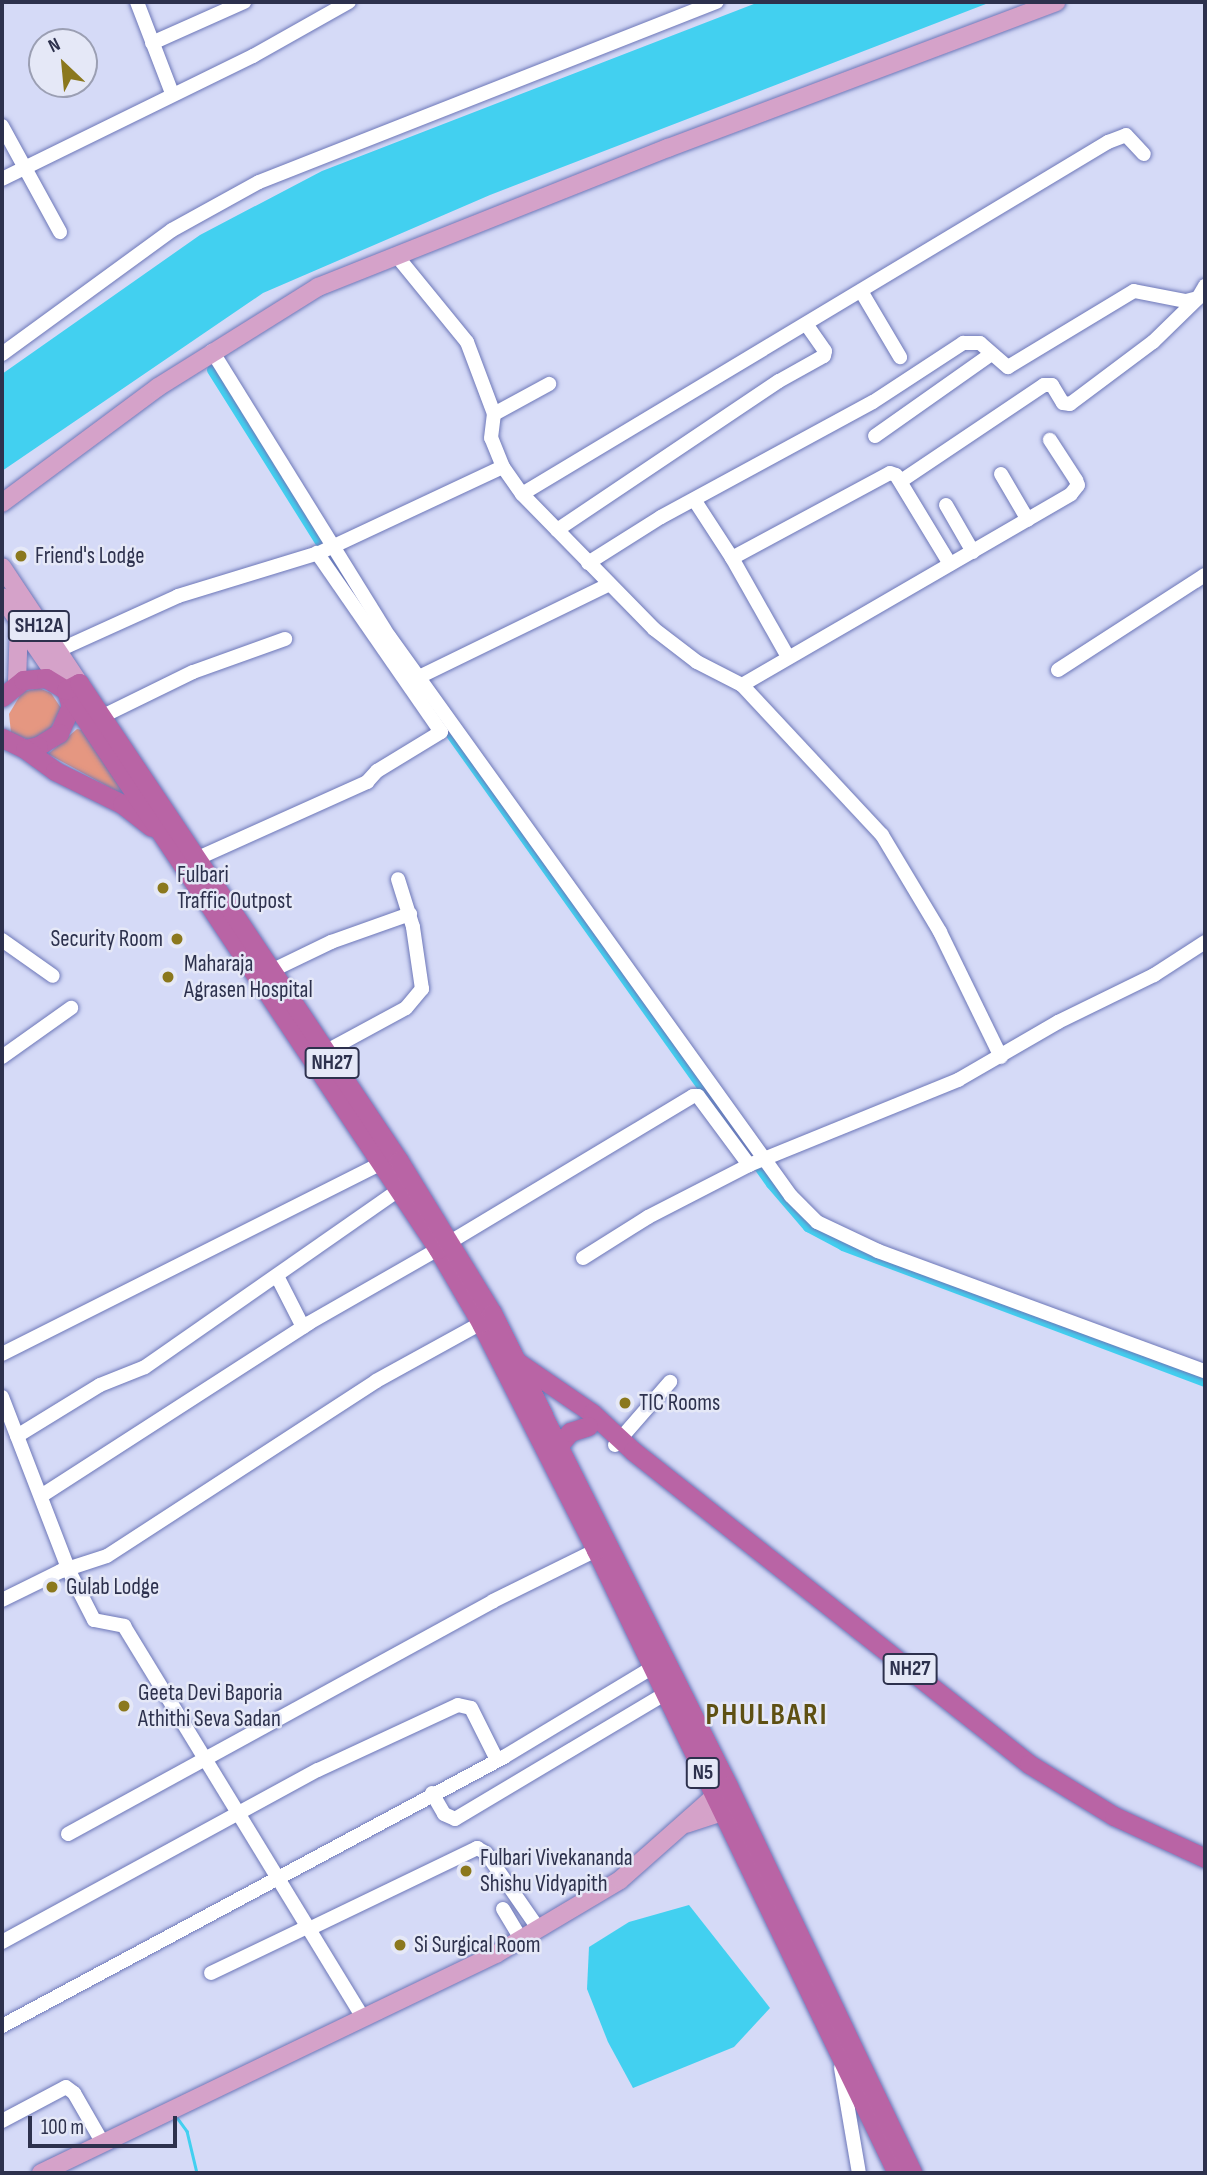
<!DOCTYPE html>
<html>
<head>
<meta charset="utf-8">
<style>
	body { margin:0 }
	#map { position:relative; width:1207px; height:2175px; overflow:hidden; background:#d5daf7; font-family:"Sofia Sans Condensed",sans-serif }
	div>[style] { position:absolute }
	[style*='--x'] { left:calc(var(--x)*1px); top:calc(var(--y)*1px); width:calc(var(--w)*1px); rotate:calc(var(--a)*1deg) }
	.green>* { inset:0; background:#e59781 }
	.water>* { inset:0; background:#42d0f0 }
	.stream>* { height:2.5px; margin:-1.25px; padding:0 1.25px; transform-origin:1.25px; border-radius:1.25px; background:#42d0f0 }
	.canal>* { height:10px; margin:-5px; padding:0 5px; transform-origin:5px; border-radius:5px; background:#42d0f0 }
	.roads { filter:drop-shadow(0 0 2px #6d77b8) drop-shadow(0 0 2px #6d77b8) }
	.minor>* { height:14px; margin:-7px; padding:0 7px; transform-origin:7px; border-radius:7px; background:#fff }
	.major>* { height:18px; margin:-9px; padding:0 9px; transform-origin:9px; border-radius:9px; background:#d5a2c9 }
	.highway>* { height:19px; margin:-9.5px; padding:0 9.5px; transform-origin:9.5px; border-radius:9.5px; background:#b964a5 }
	.dots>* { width:19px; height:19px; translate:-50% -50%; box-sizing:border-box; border:4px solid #e5e8f7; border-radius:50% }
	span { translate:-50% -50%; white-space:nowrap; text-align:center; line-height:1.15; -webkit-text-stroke:5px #e5e8f7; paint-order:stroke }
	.shield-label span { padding:2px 5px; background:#e5e8f7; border:2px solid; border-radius:5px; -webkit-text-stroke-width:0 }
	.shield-label { font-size:21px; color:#2d314d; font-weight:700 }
	.poi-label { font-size:23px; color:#2d314d }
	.left { translate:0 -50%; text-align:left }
	.right { translate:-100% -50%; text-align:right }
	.district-label { font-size:30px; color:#5e5013; font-weight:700; letter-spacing:2px }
	.frame { position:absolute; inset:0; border:4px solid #2d314d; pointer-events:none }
	.north { position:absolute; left:28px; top:28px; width:70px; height:70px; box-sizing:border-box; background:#e5e8f7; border:2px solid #9b9fb3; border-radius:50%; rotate:334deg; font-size:19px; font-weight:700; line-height:28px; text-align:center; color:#2d314d }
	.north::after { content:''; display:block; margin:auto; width:24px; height:32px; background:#8b781d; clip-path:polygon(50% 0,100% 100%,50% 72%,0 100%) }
	.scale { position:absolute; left:28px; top:2116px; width:149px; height:32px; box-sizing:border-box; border:4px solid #2d314d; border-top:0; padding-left:9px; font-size:21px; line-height:24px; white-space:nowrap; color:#2d314d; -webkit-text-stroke:5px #e5e8f7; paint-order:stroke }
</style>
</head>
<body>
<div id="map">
	<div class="green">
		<i style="clip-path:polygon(39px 688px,51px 693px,61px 708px,50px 730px,31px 741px,11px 733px,9px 714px,22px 692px)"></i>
		<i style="clip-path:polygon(77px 729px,82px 730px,127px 797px,48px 754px)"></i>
	</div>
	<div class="water">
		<i style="clip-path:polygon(759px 2px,991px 2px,490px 195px,263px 293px,2px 471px,2px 374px,200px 235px,322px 171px)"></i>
		<i style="clip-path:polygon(689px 1905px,770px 2008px,734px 2047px,633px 2088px,608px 2042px,587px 1989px,589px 1947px,629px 1922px)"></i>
	</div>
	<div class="stream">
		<i style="--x:176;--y:2116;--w:19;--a:54"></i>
		<i style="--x:187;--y:2131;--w:43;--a:76.6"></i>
	</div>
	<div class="canal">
		<i style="--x:212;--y:370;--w:247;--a:57.9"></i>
		<i style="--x:440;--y:719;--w:571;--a:54.56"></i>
		<i style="--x:771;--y:1184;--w:57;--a:49.3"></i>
		<i style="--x:808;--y:1227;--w:40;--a:28"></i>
		<i style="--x:843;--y:1246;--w:387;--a:20.6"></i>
	</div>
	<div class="roads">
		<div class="minor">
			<i style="--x:137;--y:2;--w:97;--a:69"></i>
			<i style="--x:152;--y:43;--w:101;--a:-24"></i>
			<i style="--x:2;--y:126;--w:121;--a:61.3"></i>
			<i style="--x:2;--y:179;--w:280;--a:-26.1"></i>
			<i style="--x:253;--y:56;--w:110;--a:-29.4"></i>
			<i style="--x:396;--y:255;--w:112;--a:50.8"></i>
			<i style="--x:467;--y:342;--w:77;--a:69.4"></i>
			<i style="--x:861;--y:291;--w:77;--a:59.4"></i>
			<i style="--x:212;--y:351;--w:335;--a:58.2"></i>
			<i style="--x:389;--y:636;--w:689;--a:54.33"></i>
			<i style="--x:791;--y:1196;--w:37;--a:45"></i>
			<i style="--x:817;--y:1222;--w:68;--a:25.4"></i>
			<i style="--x:878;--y:1251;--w:348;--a:20.2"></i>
			<i style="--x:2;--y:354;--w:210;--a:-36.1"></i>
			<i style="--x:172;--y:230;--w:99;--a:-28.9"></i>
			<i style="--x:259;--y:182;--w:492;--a:-21.5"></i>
			<i style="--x:875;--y:436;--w:141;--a:-35.2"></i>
			<i style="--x:503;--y:467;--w:31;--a:-112"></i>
			<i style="--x:491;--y:438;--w:24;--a:-83"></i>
			<i style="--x:494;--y:414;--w:63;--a:-28.6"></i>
			<i style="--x:1001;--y:474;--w:53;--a:59.6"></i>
			<i style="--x:901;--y:481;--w:172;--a:-33.9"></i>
			<i style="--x:1044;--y:385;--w:8;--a:0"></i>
			<i style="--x:1052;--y:385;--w:21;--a:59"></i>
			<i style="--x:1063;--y:403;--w:7;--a:8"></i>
			<i style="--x:1070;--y:404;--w:104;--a:-36.8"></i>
			<i style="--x:1153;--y:342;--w:62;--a:-44.3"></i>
			<i style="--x:522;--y:494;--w:684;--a:-30.99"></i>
			<i style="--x:1108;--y:142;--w:19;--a:-21"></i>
			<i style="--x:1126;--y:135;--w:26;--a:47"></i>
			<i style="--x:695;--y:501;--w:68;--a:57"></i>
			<i style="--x:732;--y:558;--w:179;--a:-28.3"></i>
			<i style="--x:890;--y:473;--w:6;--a:18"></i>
			<i style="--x:896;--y:475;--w:104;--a:58.8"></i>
			<i style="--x:946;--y:505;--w:54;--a:60.1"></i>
			<i style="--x:557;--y:530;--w:267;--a:-33.9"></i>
			<i style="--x:779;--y:381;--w:51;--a:-29.1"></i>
			<i style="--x:824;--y:356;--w:5;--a:-79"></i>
			<i style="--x:825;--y:351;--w:33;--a:-125"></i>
			<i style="--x:732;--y:558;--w:114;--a:60.5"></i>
			<i style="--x:588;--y:563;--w:86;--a:-32.2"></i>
			<i style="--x:661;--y:517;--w:241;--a:-28.5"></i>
			<i style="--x:873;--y:402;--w:108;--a:-33.2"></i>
			<i style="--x:963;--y:343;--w:17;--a:0"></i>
			<i style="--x:980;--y:343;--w:37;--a:41"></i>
			<i style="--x:1008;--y:367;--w:147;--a:-31.1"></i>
			<i style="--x:1134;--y:291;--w:53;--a:10.9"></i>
			<i style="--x:1186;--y:301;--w:12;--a:-14"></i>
			<i style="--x:1198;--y:298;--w:14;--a:-60"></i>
			<i style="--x:57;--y:651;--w:133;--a:-24.4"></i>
			<i style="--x:178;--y:596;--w:147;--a:-17"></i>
			<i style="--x:319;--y:553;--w:203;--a:-25.1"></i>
			<i style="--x:503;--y:467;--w:33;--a:55"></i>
			<i style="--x:522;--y:494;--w:189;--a:45.6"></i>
			<i style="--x:654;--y:629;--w:54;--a:37.5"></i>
			<i style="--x:697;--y:662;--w:51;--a:27.1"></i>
			<i style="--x:742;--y:685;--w:380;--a:-30.1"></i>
			<i style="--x:1071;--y:494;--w:11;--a:-52"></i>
			<i style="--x:1078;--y:485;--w:5;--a:-112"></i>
			<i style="--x:1076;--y:480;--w:48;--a:-123"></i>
			<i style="--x:1058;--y:670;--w:175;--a:-32.9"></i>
			<i style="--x:419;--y:677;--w:210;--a:-26"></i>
			<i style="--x:742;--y:685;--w:205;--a:47"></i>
			<i style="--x:882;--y:835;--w:113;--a:59.1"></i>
			<i style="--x:940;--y:932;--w:139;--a:64"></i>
			<i style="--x:101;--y:717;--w:102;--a:-26.1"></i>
			<i style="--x:193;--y:672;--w:98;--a:-19.7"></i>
			<i style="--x:196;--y:859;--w:188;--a:-24.2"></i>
			<i style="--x:367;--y:782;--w:15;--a:-48"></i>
			<i style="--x:377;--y:771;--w:75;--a:-31.4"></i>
			<i style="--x:441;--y:732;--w:218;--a:-124.7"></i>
			<i style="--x:2;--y:940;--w:62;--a:35.2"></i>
			<i style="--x:271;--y:971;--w:67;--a:-25.8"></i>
			<i style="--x:331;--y:942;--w:84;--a:-19.5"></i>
			<i style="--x:325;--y:1052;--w:92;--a:-28.5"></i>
			<i style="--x:406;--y:1008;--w:25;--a:-50"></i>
			<i style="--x:422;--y:989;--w:63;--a:-98.3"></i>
			<i style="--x:413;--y:927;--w:50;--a:-107.4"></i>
			<i style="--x:2;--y:1057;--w:85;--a:-35.4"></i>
			<i style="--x:450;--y:1242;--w:283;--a:-31"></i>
			<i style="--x:693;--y:1096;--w:5;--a:0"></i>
			<i style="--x:698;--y:1096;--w:86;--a:53.5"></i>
			<i style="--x:583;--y:1258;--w:77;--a:-32.2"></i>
			<i style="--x:648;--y:1217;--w:114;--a:-27.2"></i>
			<i style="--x:749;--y:1165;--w:226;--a:-22.1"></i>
			<i style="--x:958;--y:1080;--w:116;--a:-30.1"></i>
			<i style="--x:1058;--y:1022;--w:107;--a:-26.1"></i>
			<i style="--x:1154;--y:975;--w:61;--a:-32.9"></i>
			<i style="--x:278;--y:1278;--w:55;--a:63"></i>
			<i style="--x:2;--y:1354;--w:424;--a:-26.7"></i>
			<i style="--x:2;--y:1397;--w:186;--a:68.9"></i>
			<i style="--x:69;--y:1571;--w:55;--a:63"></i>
			<i style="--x:94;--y:1620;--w:31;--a:11"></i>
			<i style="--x:124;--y:1626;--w:457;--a:58.6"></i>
			<i style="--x:17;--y:1436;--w:97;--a:-31.6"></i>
			<i style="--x:100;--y:1385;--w:48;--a:-21.8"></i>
			<i style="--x:145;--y:1367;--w:310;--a:-34.9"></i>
			<i style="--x:615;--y:1445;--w:84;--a:-48.9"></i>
			<i style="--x:41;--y:1496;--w:319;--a:-32.8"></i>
			<i style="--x:309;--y:1323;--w:149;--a:-29.8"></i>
			<i style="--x:2;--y:1600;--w:66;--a:-26.2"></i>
			<i style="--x:61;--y:1571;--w:48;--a:-18.1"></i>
			<i style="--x:107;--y:1556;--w:321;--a:-33"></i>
			<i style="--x:376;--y:1381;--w:120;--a:-28.9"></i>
			<i style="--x:432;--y:1793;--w:24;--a:60"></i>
			<i style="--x:444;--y:1814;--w:12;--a:24"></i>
			<i style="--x:455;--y:1819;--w:246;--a:-30.8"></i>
			<i style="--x:68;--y:1834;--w:485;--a:-28.7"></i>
			<i style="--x:493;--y:1601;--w:115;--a:-26.3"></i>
			<i style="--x:503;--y:1909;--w:35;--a:59"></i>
			<i style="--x:309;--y:1929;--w:187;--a:-25.7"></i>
			<i style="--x:477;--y:1848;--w:10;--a:29"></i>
			<i style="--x:486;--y:1853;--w:91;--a:55.3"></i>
			<i style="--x:2;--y:1942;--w:360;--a:-28.6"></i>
			<i style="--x:318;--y:1770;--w:154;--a:-24.9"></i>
			<i style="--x:458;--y:1705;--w:13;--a:13"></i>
			<i style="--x:471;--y:1708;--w:58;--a:63.4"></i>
			<i style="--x:211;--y:1973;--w:106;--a:-25.6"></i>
			<i style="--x:2;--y:2026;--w:570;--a:-28.18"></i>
			<i style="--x:504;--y:1757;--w:174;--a:-31.1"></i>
			<i style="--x:841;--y:2068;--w:107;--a:80.3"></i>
			<i style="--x:2;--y:2121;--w:72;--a:-28"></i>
			<i style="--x:66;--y:2087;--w:10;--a:37"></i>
			<i style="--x:74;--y:2093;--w:54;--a:60.1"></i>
		</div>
		<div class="major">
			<i style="--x:2;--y:503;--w:194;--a:-36.6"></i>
			<i style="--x:158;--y:387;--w:189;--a:-32"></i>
			<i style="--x:318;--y:287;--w:377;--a:-21.7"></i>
			<i style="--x:668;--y:148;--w:415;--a:-20.6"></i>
			<i style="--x:2;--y:567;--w:139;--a:56.4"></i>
			<i style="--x:2;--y:597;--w:112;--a:55.6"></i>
			<i style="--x:17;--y:683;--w:59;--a:-88.1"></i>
			<i style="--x:686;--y:1824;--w:52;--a:-18.1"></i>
			<i style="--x:41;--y:2173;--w:505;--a:-25.7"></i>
			<i style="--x:496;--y:1954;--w:144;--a:-30.8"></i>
			<i style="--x:620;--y:1880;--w:140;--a:-41.5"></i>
		</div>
		<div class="highway">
			<i style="--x:2;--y:697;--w:27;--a:-39"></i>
			<i style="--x:23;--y:680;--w:23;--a:-5"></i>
			<i style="--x:46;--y:678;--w:23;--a:31"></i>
			<i style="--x:66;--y:690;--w:17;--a:73"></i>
			<i style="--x:71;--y:706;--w:30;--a:114"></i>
			<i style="--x:59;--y:733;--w:25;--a:148"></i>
			<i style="--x:38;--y:746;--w:13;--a:167"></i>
			<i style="--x:25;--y:749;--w:25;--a:-154"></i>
			<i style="--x:25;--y:749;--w:37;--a:36"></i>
			<i style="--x:55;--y:771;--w:75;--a:26.2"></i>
			<i style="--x:122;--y:804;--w:37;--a:38"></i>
			<i style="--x:519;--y:1363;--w:88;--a:34.4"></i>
			<i style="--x:592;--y:1413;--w:56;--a:42.8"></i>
			<i style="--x:633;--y:1451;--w:505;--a:38.32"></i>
			<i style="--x:1029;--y:1764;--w:100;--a:31.5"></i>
			<i style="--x:1114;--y:1816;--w:100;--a:24.8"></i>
			<i style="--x:560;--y:1444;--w:16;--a:-50"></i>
			<i style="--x:570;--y:1432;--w:19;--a:-18"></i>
			<i style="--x:897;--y:2173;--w:692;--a:-115.79"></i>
			<i style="--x:596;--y:1550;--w:254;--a:-116.9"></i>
			<i style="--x:481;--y:1323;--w:86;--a:-120.2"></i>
			<i style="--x:438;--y:1249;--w:671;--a:-123.64"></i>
			<i style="--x:66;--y:690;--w:15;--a:-28"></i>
			<i style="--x:79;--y:683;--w:575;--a:56.2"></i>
			<i style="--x:399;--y:1161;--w:178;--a:58.5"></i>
			<i style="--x:492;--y:1313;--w:529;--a:63.48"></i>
			<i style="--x:728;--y:1786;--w:429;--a:64.5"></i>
		</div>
	</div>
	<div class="dots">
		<i style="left:21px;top:556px;background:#8b781d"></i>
		<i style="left:163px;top:888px;background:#8b781d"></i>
		<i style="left:177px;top:939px;background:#8b781d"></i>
		<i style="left:168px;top:977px;background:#8b781d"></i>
		<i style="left:625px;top:1403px;background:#8b781d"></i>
		<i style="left:52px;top:1587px;background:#8b781d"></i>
		<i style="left:124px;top:1706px;background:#8b781d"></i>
		<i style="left:466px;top:1871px;background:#8b781d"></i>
		<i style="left:400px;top:1945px;background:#8b781d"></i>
	</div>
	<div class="shield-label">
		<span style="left:39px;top:626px">SH12A</span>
		<span style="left:332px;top:1063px">NH27</span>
		<span style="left:910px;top:1669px">NH27</span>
		<span style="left:703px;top:1773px">N5</span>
	</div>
	<div class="poi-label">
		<span class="left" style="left:35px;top:556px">Friend's Lodge</span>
		<span class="left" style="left:177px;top:888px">Fulbari<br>Traffic Outpost</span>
		<span class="right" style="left:163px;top:939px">Security Room</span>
		<span class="left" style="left:184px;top:977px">Maharaja<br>Agrasen Hospital</span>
		<span class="left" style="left:639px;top:1403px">TIC Rooms</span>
		<span class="left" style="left:66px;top:1587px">Gulab Lodge</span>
		<span class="left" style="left:138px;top:1706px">Geeta Devi Baporia<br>Athithi Seva Sadan</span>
		<span class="left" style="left:480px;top:1871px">Fulbari Vivekananda<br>Shishu Vidyapith</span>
		<span class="left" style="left:414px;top:1945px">Si Surgical Room</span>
	</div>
	<div class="district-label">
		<span style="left:767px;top:1715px">PHULBARI</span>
	</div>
	<div class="frame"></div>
	<div class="north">N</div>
	<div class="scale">100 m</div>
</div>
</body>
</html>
